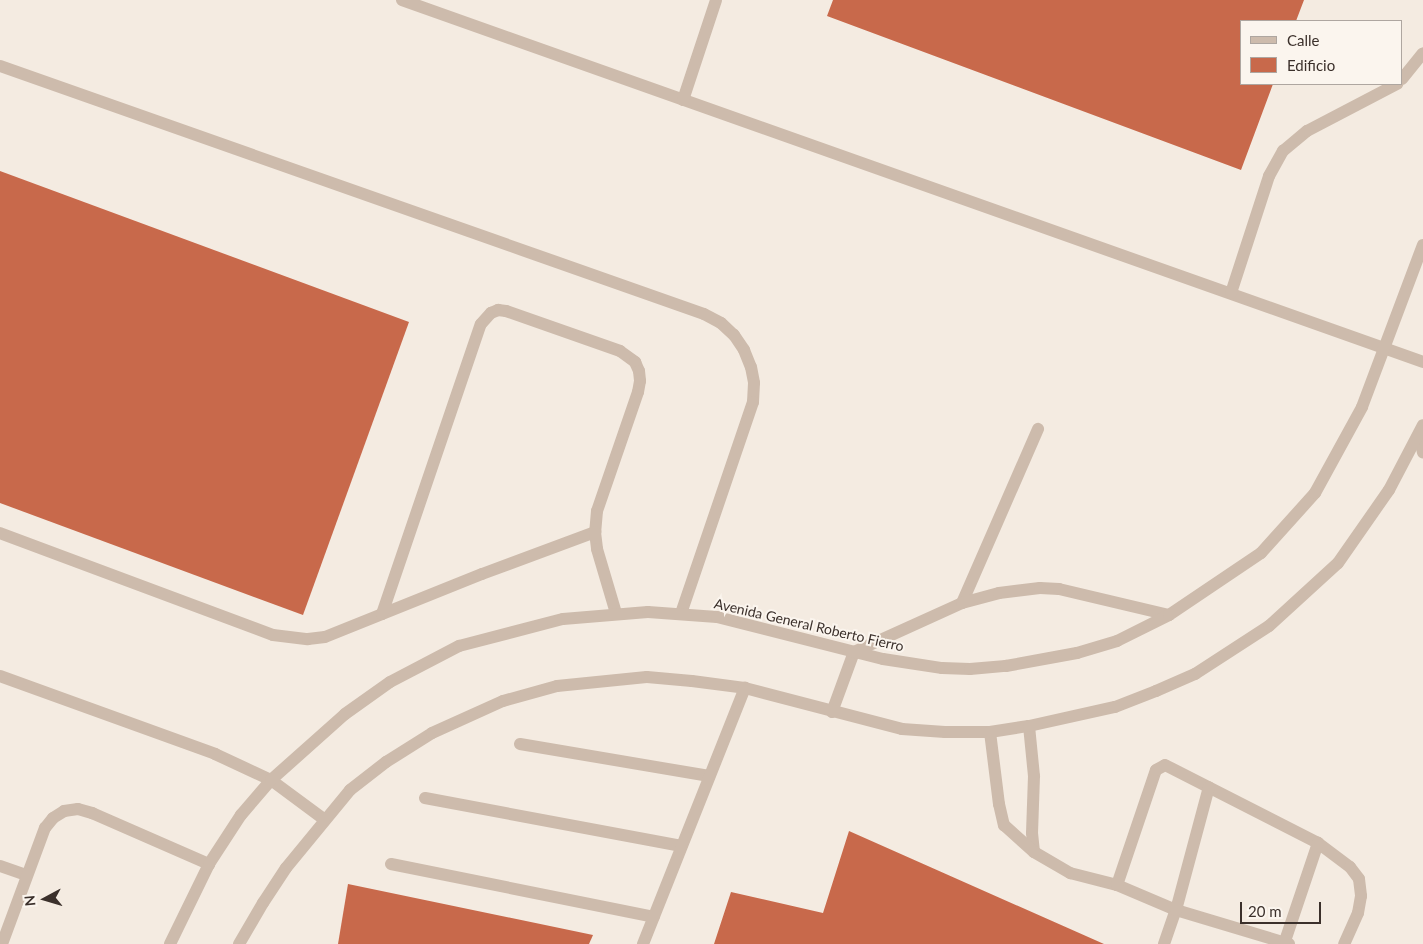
<!DOCTYPE html>
<html>
<head>
<meta charset="utf-8">
<style>
	body { margin:0 }
	#map { position:relative; width:1423px; height:944px; overflow:hidden; background:#f4ebe1; font-family:Lato,sans-serif }
	div>[style] { position:absolute }
	[style*='--x'] { left:calc(var(--x)*1px); top:calc(var(--y)*1px); width:calc(var(--w)*1px); rotate:calc(var(--a)*1deg) }
	.building>* { inset:0; background:#c8694b }
	.minor>* { height:12px; margin:-6px; padding:0 6px; transform-origin:6px; border-radius:6px; background:#cdbbac }
	span { translate:-50% -50%; white-space:nowrap; text-align:center; line-height:1.15; -webkit-text-stroke:4px #fbf5ee; paint-order:stroke }
	.street-label { font-size:14px; color:#3b302b }
	.legend { position:absolute; left:1240px; top:20px; width:162px; height:65px; box-sizing:border-box; background:#fbf5ee; border:1px solid #aea6a0; margin:0; padding:6px 9px; list-style:none; font-size:15px; color:#3b302b }
	.legend li { display:flex; align-items:center; gap:10px; height:25px }
	.legend b { width:25px; border:1px solid #aea6a0 }
	.north { position:absolute; left:20px; top:874px; width:50px; height:50px; -webkit-text-stroke:4px #fbf5ee; paint-order:stroke; rotate:264deg; font-size:14px; font-weight:700; line-height:20px; text-align:center; color:#3b302b }
	.north::after { content:''; display:block; margin:auto; width:18px; height:22px; background:#3b302b; clip-path:polygon(50% 0,100% 100%,50% 72%,0 100%) }
	.scale { position:absolute; left:1240px; top:902px; width:81px; height:22px; box-sizing:border-box; border:2px solid #3b302b; border-top:0; padding-left:6px; font-size:15px; line-height:18px; white-space:nowrap; color:#3b302b; -webkit-text-stroke:4px #fbf5ee; paint-order:stroke }
</style>
</head>
<body>
<div id="map">
	<div class="building">
		<i style="clip-path:polygon(833px 0,1304px 0,1296px 21px,1242px 21px,1242px 84px,1273px 84px,1241px 170px,827px 16px)"></i>
		<i style="clip-path:polygon(0 171px,409px 322px,303px 615px,0 503px)"></i>
		<i style="clip-path:polygon(849px 831px,1104px 944px,714px 944px,731px 892px,823px 913px)"></i>
		<i style="clip-path:polygon(348px 884px,593px 935px,589px 944px,338px 944px)"></i>
	</div>
	<div class="minor">
		<i style="--x:402;--y:0;--w:1083;--a:19.52"></i>
		<i style="--x:0;--y:66;--w:746;--a:19.41"></i>
		<i style="--x:704;--y:314;--w:19;--a:28"></i>
		<i style="--x:721;--y:323;--w:18;--a:43"></i>
		<i style="--x:734;--y:335;--w:18;--a:56"></i>
		<i style="--x:744;--y:350;--w:18;--a:68"></i>
		<i style="--x:751;--y:367;--w:16;--a:79"></i>
		<i style="--x:754;--y:383;--w:19;--a:93"></i>
		<i style="--x:753;--y:402;--w:224;--a:108.8"></i>
		<i style="--x:1402;--y:79;--w:33;--a:-51"></i>
		<i style="--x:683;--y:100;--w:105;--a:-71.7"></i>
		<i style="--x:1231;--y:293;--w:123;--a:-72"></i>
		<i style="--x:1269;--y:176;--w:29;--a:-61"></i>
		<i style="--x:1283;--y:151;--w:31;--a:-40"></i>
		<i style="--x:1307;--y:131;--w:102;--a:-27.6"></i>
		<i style="--x:1419;--y:434;--w:19;--a:78"></i>
		<i style="--x:0;--y:533;--w:291;--a:20.5"></i>
		<i style="--x:273;--y:635;--w:35;--a:7"></i>
		<i style="--x:308;--y:639;--w:17;--a:-7"></i>
		<i style="--x:325;--y:637;--w:169;--a:-21.9"></i>
		<i style="--x:482;--y:574;--w:121;--a:-20.4"></i>
		<i style="--x:962;--y:603;--w:190;--a:-66.4"></i>
		<i style="--x:382;--y:614;--w:306;--a:-71.2"></i>
		<i style="--x:481;--y:324;--w:15;--a:-48"></i>
		<i style="--x:491;--y:313;--w:8;--a:-23"></i>
		<i style="--x:498;--y:310;--w:8;--a:7"></i>
		<i style="--x:506;--y:311;--w:121;--a:19.3"></i>
		<i style="--x:620;--y:351;--w:19;--a:36"></i>
		<i style="--x:635;--y:362;--w:10;--a:66"></i>
		<i style="--x:639;--y:371;--w:10;--a:84"></i>
		<i style="--x:640;--y:381;--w:11;--a:100"></i>
		<i style="--x:638;--y:392;--w:126;--a:109"></i>
		<i style="--x:597;--y:511;--w:21;--a:95"></i>
		<i style="--x:595;--y:532;--w:17;--a:83"></i>
		<i style="--x:597;--y:549;--w:67;--a:73.5"></i>
		<i style="--x:0;--y:676;--w:229;--a:19.9"></i>
		<i style="--x:215;--y:754;--w:62;--a:24.9"></i>
		<i style="--x:271;--y:780;--w:67;--a:36.5"></i>
		<i style="--x:832;--y:712;--w:64;--a:-69.9"></i>
		<i style="--x:854;--y:652;--w:119;--a:-24.4"></i>
		<i style="--x:962;--y:603;--w:38;--a:-15"></i>
		<i style="--x:999;--y:593;--w:41;--a:-7"></i>
		<i style="--x:1040;--y:588;--w:19;--a:3"></i>
		<i style="--x:1059;--y:589;--w:113;--a:13.3"></i>
		<i style="--x:1029;--y:726;--w:50;--a:84.3"></i>
		<i style="--x:1034;--y:776;--w:57;--a:92"></i>
		<i style="--x:1032;--y:833;--w:19;--a:84"></i>
		<i style="--x:990;--y:732;--w:73;--a:82.9"></i>
		<i style="--x:999;--y:804;--w:22;--a:77"></i>
		<i style="--x:1004;--y:825;--w:40;--a:42"></i>
		<i style="--x:1034;--y:852;--w:42;--a:30.3"></i>
		<i style="--x:1070;--y:873;--w:49;--a:14.3"></i>
		<i style="--x:1117;--y:885;--w:64;--a:23"></i>
		<i style="--x:1176;--y:910;--w:118;--a:16.7"></i>
		<i style="--x:520;--y:744;--w:192;--a:9.6"></i>
		<i style="--x:425;--y:798;--w:261;--a:10.6"></i>
		<i style="--x:391;--y:864;--w:268;--a:11.4"></i>
		<i style="--x:0;--y:866;--w:28;--a:19"></i>
		<i style="--x:1117;--y:885;--w:121;--a:-71.3"></i>
		<i style="--x:1156;--y:770;--w:10;--a:-29"></i>
		<i style="--x:1165;--y:765;--w:172;--a:27"></i>
		<i style="--x:1318;--y:843;--w:40;--a:37"></i>
		<i style="--x:1350;--y:867;--w:15;--a:53"></i>
		<i style="--x:1359;--y:879;--w:17;--a:83"></i>
		<i style="--x:1361;--y:896;--w:17;--a:100"></i>
		<i style="--x:1358;--y:913;--w:34;--a:114"></i>
		<i style="--x:2;--y:944;--w:124;--a:-69.7"></i>
		<i style="--x:45;--y:828;--w:13;--a:-51"></i>
		<i style="--x:53;--y:818;--w:13;--a:-32"></i>
		<i style="--x:64;--y:811;--w:14;--a:-8"></i>
		<i style="--x:78;--y:809;--w:15;--a:16"></i>
		<i style="--x:92;--y:813;--w:128;--a:23.6"></i>
		<i style="--x:170;--y:944;--w:89;--a:-64"></i>
		<i style="--x:209;--y:864;--w:59;--a:-56.9"></i>
		<i style="--x:241;--y:815;--w:46;--a:-49.4"></i>
		<i style="--x:271;--y:780;--w:99;--a:-41.7"></i>
		<i style="--x:345;--y:714;--w:55;--a:-35.4"></i>
		<i style="--x:390;--y:682;--w:78;--a:-27.6"></i>
		<i style="--x:459;--y:646;--w:107;--a:-14.6"></i>
		<i style="--x:563;--y:619;--w:85;--a:-4.7"></i>
		<i style="--x:648;--y:612;--w:69;--a:4.1"></i>
		<i style="--x:717;--y:617;--w:171;--a:14.2"></i>
		<i style="--x:883;--y:659;--w:60;--a:8.7"></i>
		<i style="--x:942;--y:668;--w:28;--a:2"></i>
		<i style="--x:970;--y:669;--w:36;--a:-5"></i>
		<i style="--x:1006;--y:666;--w:72;--a:-10.4"></i>
		<i style="--x:1077;--y:653;--w:42;--a:-16.7"></i>
		<i style="--x:1117;--y:641;--w:58;--a:-26.6"></i>
		<i style="--x:1169;--y:615;--w:111;--a:-34"></i>
		<i style="--x:1261;--y:553;--w:81;--a:-48"></i>
		<i style="--x:1315;--y:493;--w:98;--a:-61.3"></i>
		<i style="--x:1362;--y:407;--w:173;--a:-69.4"></i>
		<i style="--x:239;--y:944;--w:48;--a:-59.7"></i>
		<i style="--x:263;--y:903;--w:42;--a:-56.7"></i>
		<i style="--x:286;--y:868;--w:101;--a:-50.6"></i>
		<i style="--x:350;--y:790;--w:46;--a:-37.9"></i>
		<i style="--x:386;--y:762;--w:54;--a:-32.2"></i>
		<i style="--x:432;--y:733;--w:78;--a:-24.3"></i>
		<i style="--x:503;--y:701;--w:56;--a:-15.5"></i>
		<i style="--x:557;--y:686;--w:90;--a:-5.7"></i>
		<i style="--x:647;--y:677;--w:45;--a:5.1"></i>
		<i style="--x:692;--y:681;--w:53;--a:7.5"></i>
		<i style="--x:745;--y:688;--w:162;--a:14.6"></i>
		<i style="--x:902;--y:729;--w:43;--a:4"></i>
		<i style="--x:945;--y:732;--w:45;--a:0"></i>
		<i style="--x:990;--y:732;--w:39;--a:-9"></i>
		<i style="--x:1029;--y:726;--w:88;--a:-12.5"></i>
		<i style="--x:1115;--y:707;--w:44;--a:-21.3"></i>
		<i style="--x:1156;--y:691;--w:43;--a:-23.6"></i>
		<i style="--x:1195;--y:674;--w:88;--a:-33"></i>
		<i style="--x:1269;--y:626;--w:93;--a:-42.4"></i>
		<i style="--x:1338;--y:563;--w:89;--a:-55.1"></i>
		<i style="--x:1389;--y:490;--w:73;--a:-62.4"></i>
		<i style="--x:643;--y:944;--w:276;--a:-68.3"></i>
		<i style="--x:1164;--y:944;--w:36;--a:-71"></i>
		<i style="--x:1176;--y:910;--w:127;--a:-75"></i>
		<i style="--x:1284;--y:944;--w:107;--a:-71.4"></i>
	</div>
	<div class="street-label">
		<span style="left:809px;top:625px;rotate:13deg">Avenida General Roberto Fierro</span>
	</div>
	<ul class="legend">
	<li><b style="height:6px;background:#cdbbac"></b>Calle</li>
	<li><b style="height:14px;background:#c8694b"></b>Edificio</li>
	</ul>
	<div class="north">N</div>
	<div class="scale">20 m</div>
</div>
</body>
</html>
